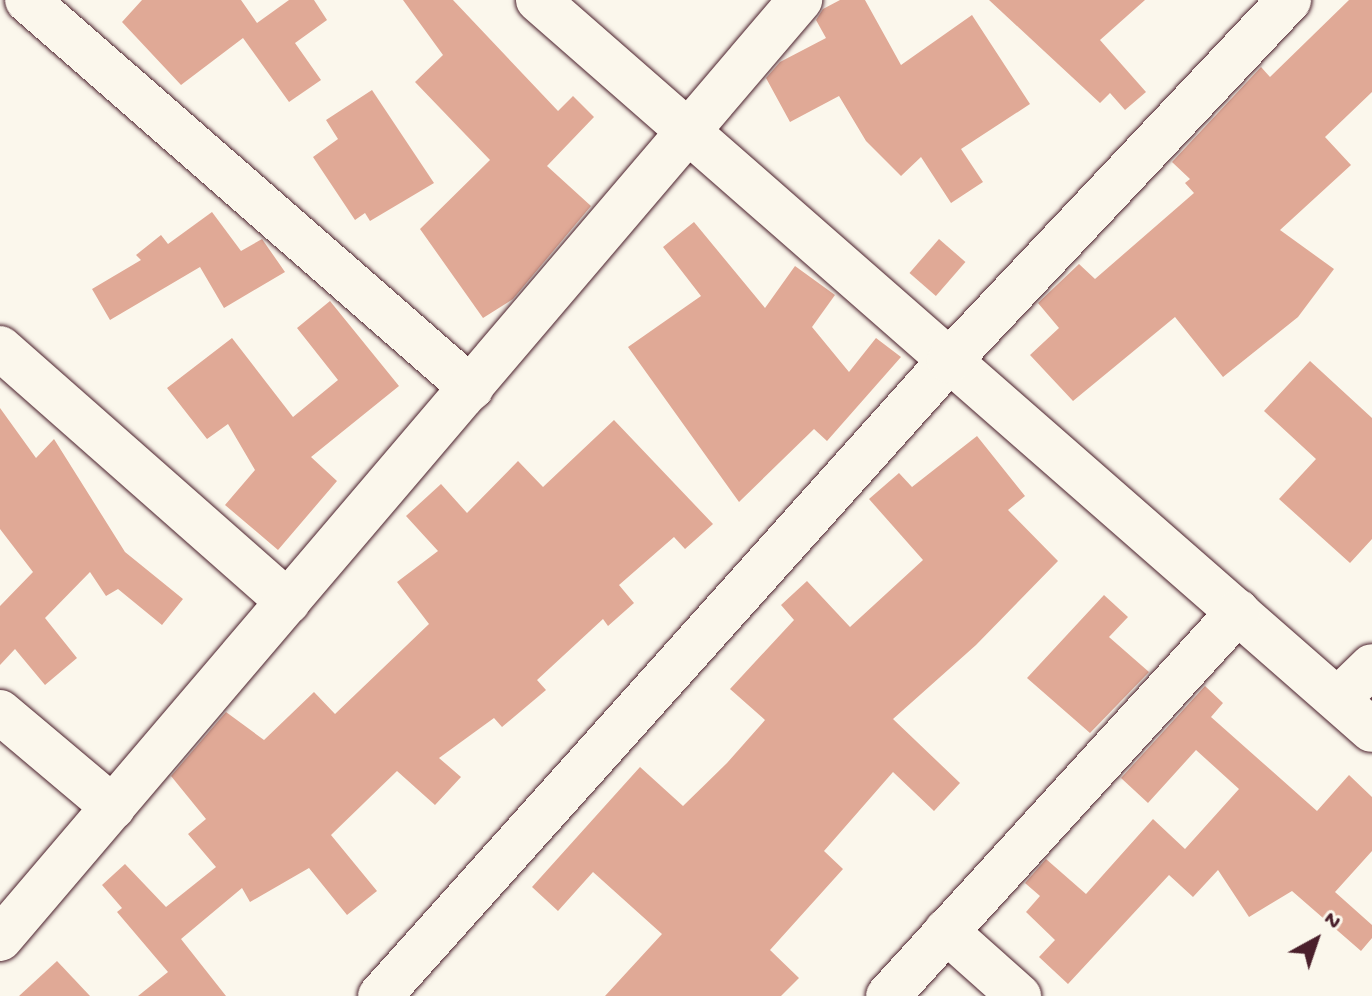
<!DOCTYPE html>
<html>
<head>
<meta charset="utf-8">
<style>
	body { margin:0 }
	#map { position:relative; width:1372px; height:996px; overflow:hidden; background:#fbf7ec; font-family:"Gochi Hand",sans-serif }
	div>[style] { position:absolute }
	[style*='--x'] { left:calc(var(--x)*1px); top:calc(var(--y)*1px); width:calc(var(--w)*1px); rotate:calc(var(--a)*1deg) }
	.building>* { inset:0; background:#e0a996; transform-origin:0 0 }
	.roads { filter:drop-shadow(0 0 2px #4a1f2b) drop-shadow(0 0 2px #4a1f2b) }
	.minor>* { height:44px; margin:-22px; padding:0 22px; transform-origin:22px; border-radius:22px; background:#fbf7ec }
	span { translate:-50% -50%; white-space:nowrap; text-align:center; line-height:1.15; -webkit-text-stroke:8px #fbf7ec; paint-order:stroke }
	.north { position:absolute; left:1276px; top:900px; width:80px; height:80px; -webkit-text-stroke:6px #fbf7ec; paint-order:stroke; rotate:40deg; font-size:22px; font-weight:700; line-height:32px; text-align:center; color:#4a1f2b }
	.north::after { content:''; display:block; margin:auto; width:28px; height:36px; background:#4a1f2b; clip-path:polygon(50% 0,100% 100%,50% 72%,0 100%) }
</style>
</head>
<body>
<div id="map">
	<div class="building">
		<i style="clip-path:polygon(142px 0,241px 0,257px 23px,289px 0,314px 0,327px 20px,295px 43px,321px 80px,289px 102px,243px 38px,181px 85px,122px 22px)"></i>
		<i style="clip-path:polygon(403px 0,453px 0,558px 111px,573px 96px,594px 117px,547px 166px,591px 206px,513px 299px,483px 318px,420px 229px,490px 160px,415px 82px,443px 55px)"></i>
		<i style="clip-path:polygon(840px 0,865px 0,901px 65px,972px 15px,1030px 104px,961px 149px,983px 182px,951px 203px,921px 157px,901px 176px,866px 141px,839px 96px,790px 122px,766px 78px,780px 62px,826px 38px,816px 20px,823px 9px)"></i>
		<i style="clip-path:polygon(989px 0,1145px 0,1100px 40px,1146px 92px,1125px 110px,1110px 93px,1100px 103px)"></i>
		<i style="clip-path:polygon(1349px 0,1372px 0,1372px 92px,1325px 137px,1351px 165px,1280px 230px,1334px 269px,1298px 317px,1223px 377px,1175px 317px,1073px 401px,1030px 355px,1059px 328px,1038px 303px,1079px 264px,1095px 279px,1194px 193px,1185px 183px,1190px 179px,1172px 162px,1261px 67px,1270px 77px)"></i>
		<i style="clip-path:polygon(372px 90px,434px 183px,370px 221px,365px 213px,355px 220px,313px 157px,338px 139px,326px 120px)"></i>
		<i style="clip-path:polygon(212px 212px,241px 251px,262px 239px,285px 272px,224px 308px,200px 267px,110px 320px,92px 289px,141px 260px,136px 255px,161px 235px,168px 244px)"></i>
		<i style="clip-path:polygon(694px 222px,765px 308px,795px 266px,835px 295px,812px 327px,849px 372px,876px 338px,901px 357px,827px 441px,814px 429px,739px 502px,628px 347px,701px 296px,663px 247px)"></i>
		<i style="left:939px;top:239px;width:35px;height:45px;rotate:41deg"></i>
		<i style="clip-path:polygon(330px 301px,399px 386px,311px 457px,337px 481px,278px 550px,225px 505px,255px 470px,228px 424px,207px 439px,167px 388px,232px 338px,293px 417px,338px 380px,297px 328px)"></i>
		<i style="clip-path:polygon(1310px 361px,1372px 418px,1372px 539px,1350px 563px,1279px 499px,1316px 459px,1264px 411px)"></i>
		<i style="clip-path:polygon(0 408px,36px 458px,54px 439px,125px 552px,183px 599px,162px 625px,118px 589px,106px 596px,90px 572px,45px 618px,77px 658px,45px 685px,15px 649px,0 665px,0 606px,33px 572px,0 529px)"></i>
		<i style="clip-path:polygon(614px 420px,713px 524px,685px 549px,674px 537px,619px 585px,634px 603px,608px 626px,603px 619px,537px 680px,546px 690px,502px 727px,494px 718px,439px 758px,461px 777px,435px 805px,397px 771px,331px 835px,377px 891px,347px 915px,309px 868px,250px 902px,242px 888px,181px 939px,226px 996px,138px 996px,168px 972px,117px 912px,122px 908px,102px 885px,125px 864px,166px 907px,216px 867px,188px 834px,206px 819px,171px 776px,226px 712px,264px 740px,314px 692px,335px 714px,429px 624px,397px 582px,438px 551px,406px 516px,441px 484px,467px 513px,518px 461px,543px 487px)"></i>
		<i style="clip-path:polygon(977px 436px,1025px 496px,1008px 510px,1058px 561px,976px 645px,893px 719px,960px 783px,934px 811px,893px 772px,824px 851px,843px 869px,770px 950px,799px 978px,781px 996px,605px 996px,662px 934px,593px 872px,558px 911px,532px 887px,640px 767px,683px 806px,727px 763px,765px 720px,730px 689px,794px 620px,781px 605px,807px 581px,850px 627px,923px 560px,869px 499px,899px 473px,912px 487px)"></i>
		<i style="clip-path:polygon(1104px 595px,1128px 617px,1109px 637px,1149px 672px,1090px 733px,1027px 678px)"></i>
		<i style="clip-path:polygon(1205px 686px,1223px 703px,1211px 717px,1317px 811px,1349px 775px,1372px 797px,1372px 851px,1335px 892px,1372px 925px,1372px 938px,1361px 951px,1292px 891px,1249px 917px,1218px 870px,1193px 897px,1169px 875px,1068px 984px,1039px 957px,1055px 940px,1026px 912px,1040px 896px,1025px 883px,1046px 859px,1086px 894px,1153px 819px,1185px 849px,1239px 789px,1196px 750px,1148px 803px,1121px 778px)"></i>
		<i style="clip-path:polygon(57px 961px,90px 996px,19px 996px)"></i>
	</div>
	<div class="roads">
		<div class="minor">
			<i style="--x:27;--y:0;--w:590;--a:41.15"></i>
			<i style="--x:538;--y:0;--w:1108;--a:41.2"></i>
			<i style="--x:0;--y:348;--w:384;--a:41.4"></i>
			<i style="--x:1338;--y:699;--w:47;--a:-44.1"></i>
			<i style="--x:0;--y:712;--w:148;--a:40.1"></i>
			<i style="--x:946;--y:931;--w:98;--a:41.7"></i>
			<i style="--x:0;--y:939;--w:1234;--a:-49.57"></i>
			<i style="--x:380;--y:996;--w:853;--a:-48.14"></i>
			<i style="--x:949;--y:361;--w:496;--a:-46.7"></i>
			<i style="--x:888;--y:996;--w:520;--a:-47.65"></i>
		</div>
	</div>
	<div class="north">N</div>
</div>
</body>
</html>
